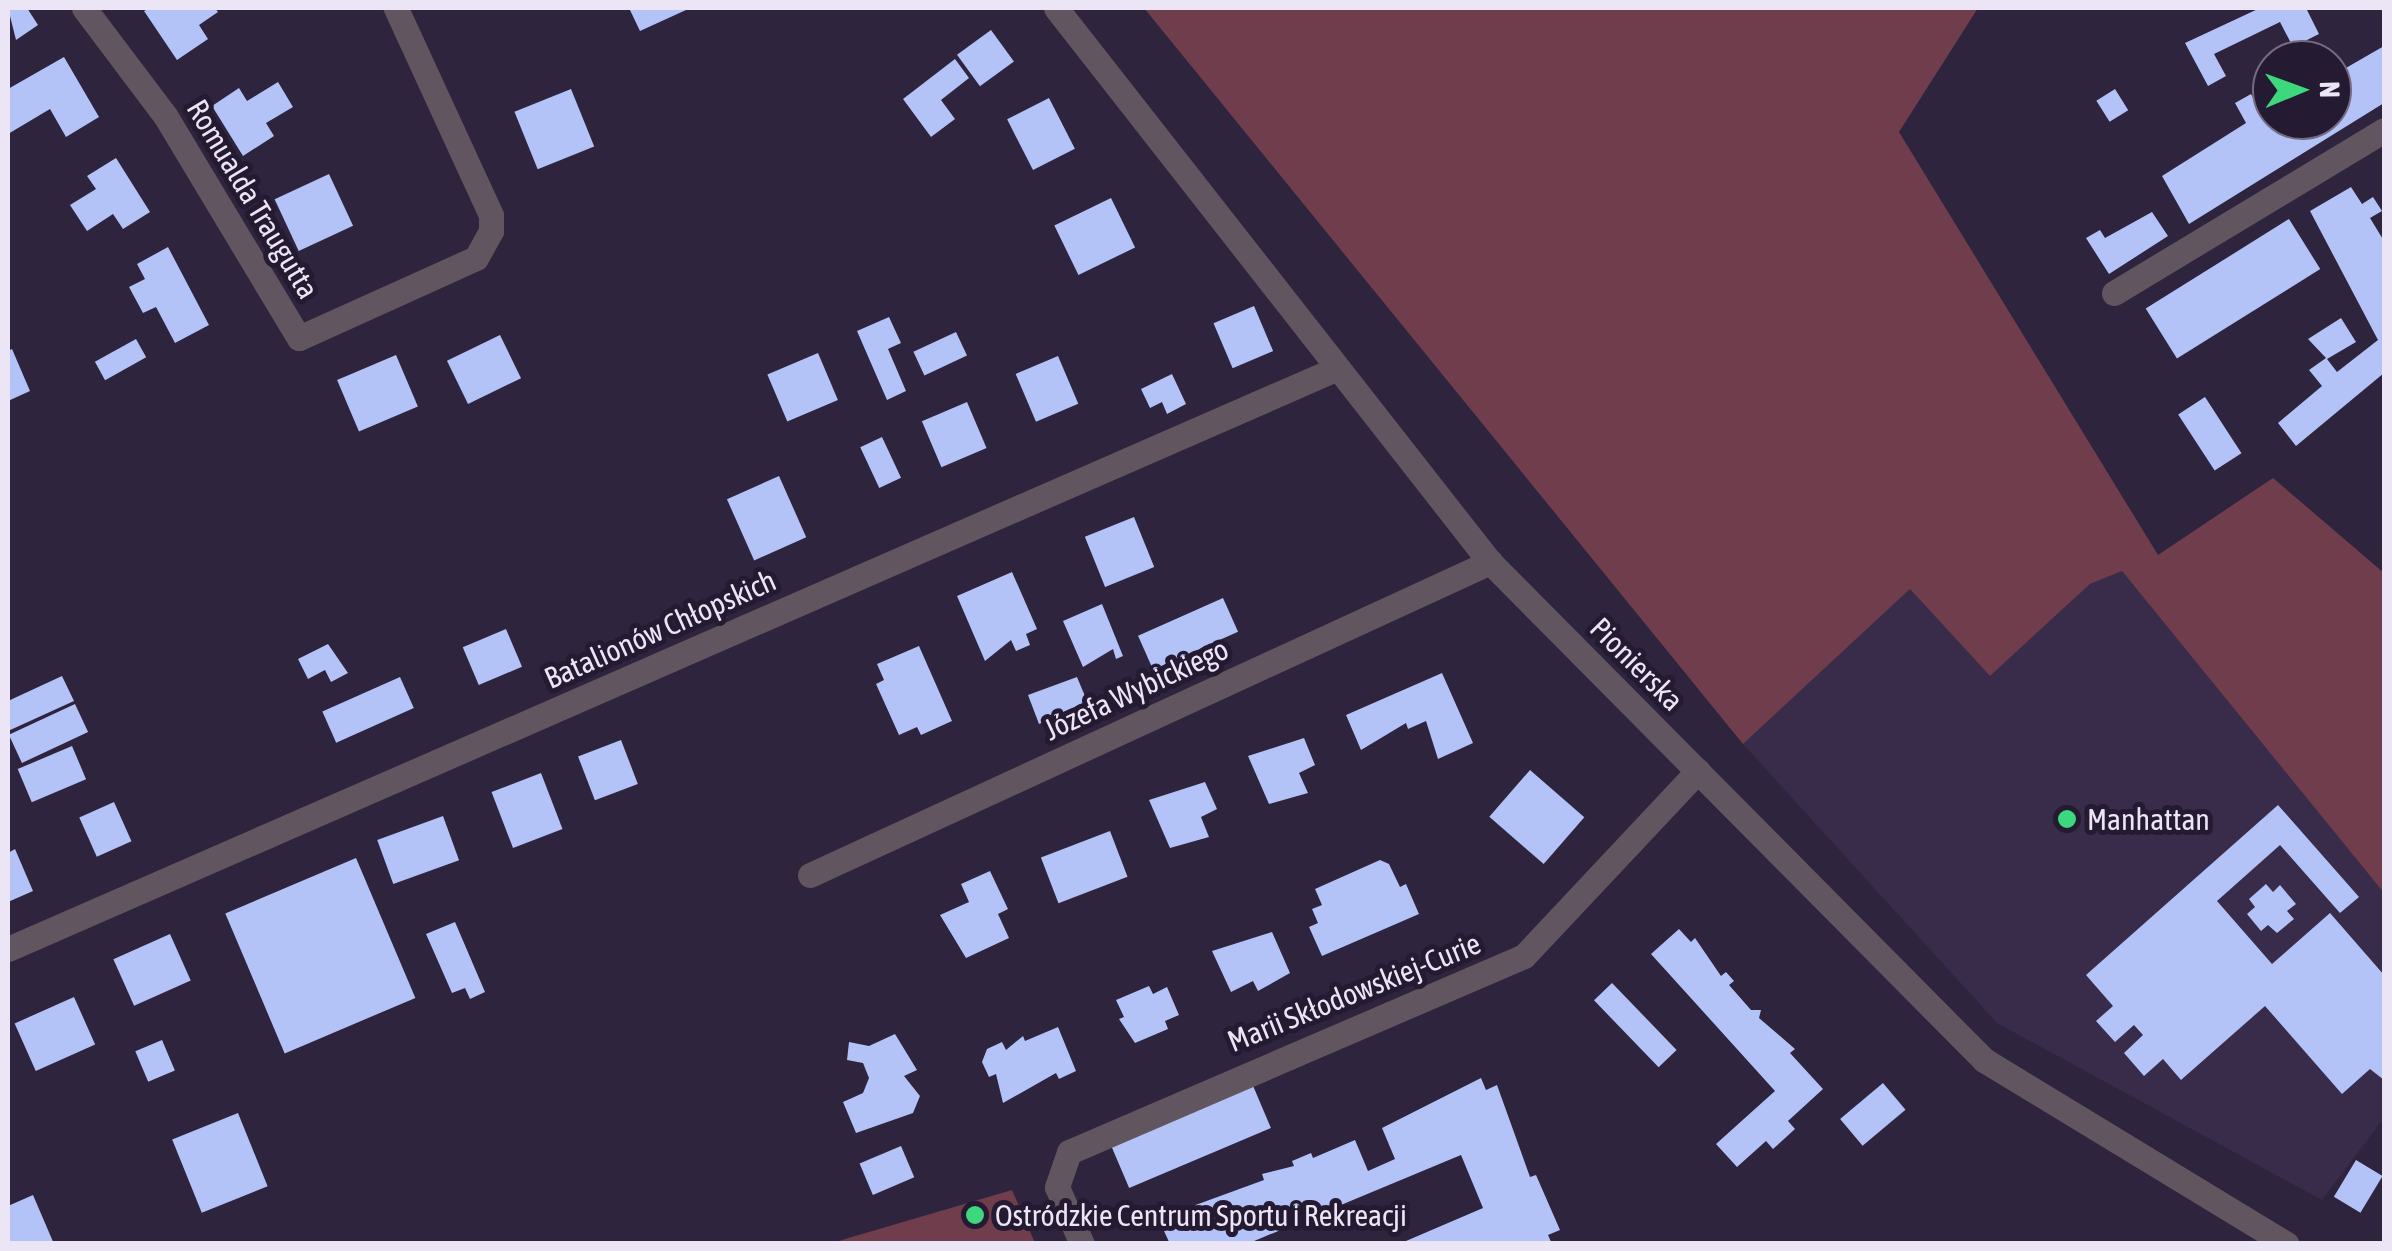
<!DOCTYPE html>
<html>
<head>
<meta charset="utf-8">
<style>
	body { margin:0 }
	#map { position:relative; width:2392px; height:1251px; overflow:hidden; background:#2e243d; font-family:"Asap Condensed",sans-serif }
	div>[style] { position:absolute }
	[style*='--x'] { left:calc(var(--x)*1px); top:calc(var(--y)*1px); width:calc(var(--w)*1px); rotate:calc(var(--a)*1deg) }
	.built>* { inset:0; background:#392c4a }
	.green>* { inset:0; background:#6f3d4c }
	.building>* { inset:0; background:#b3c2f7; transform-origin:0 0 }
	.street>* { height:25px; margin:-12.5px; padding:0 12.5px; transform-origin:12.5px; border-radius:12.5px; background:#61555f }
	.dots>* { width:28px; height:28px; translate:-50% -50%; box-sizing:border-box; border:5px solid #241a32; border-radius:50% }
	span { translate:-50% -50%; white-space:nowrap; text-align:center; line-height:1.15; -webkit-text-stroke:10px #241a32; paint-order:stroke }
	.street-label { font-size:30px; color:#ebe5f6 }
	.poi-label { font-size:30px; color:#ebe5f6 }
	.left { translate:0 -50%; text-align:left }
	.frame { position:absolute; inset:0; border:10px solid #ebe5f6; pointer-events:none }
	.north { position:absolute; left:2252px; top:40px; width:100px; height:100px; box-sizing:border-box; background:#241a32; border:2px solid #746b80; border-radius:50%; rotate:89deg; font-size:28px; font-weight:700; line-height:40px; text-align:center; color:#ebe5f6 }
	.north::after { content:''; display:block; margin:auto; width:35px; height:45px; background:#3dd77e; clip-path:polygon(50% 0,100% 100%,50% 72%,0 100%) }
</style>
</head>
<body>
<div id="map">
	<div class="built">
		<i style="clip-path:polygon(2122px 571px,2384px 893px,2384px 1118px,2322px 1200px,1997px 1023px,1743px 744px,1910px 589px,1990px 676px,2090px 584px)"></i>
	</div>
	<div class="green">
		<i style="clip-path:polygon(1144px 8px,1978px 8px,1899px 132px,2158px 555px,2273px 478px,2384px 573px,2384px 893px,2122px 571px,2090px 584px,1990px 676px,1910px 589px,1743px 744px)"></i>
		<i style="clip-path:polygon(1012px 1190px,1035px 1243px,834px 1243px,845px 1239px)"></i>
	</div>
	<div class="building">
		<i style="clip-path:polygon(8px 8px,27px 8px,38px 25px,16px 40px)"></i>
		<i style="clip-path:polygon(150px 8px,215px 8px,218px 12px,199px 25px,208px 39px,177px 60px,144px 11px)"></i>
		<i style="clip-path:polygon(629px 8px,684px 8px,686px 10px,640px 31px)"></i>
		<i style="clip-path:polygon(2260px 8px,2306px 8px,2319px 34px,2293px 47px,2280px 22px,2214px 54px,2226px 76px,2208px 86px,2185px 43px)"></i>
		<i style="left:991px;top:30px;width:39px;height:42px;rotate:54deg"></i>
		<i style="clip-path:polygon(2384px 46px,2384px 103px,2189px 224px,2162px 176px,2246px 123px,2235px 103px,2251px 94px,2265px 120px,2332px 120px,2332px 76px)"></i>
		<i style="clip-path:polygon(64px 57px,99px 117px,66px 137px,50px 109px,8px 134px,8px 89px)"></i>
		<i style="clip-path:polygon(955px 59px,969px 78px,941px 100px,955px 119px,931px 137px,903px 99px)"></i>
		<i style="clip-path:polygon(278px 82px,293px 107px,266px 123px,274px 136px,243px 156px,212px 106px,239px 88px,247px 101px)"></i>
		<i style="left:571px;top:89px;width:62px;height:61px;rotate:68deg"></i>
		<i style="left:2115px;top:89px;width:25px;height:22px;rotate:58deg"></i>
		<i style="left:1049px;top:98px;width:57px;height:47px;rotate:63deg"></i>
		<i style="clip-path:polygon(116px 158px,150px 212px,123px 229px,113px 214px,87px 231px,70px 205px,96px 189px,87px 176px)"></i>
		<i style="left:329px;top:174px;width:57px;height:60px;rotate:65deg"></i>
		<i style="clip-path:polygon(2351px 187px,2362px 204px,2373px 197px,2382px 211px,2370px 218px,2384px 241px,2384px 373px,2296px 446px,2278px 423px,2322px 386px,2309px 370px,2326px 358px,2308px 339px,2341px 318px,2356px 342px,2327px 359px,2337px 372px,2378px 340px,2310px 211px)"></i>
		<i style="left:1111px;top:198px;width:55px;height:63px;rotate:64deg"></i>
		<i style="clip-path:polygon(2152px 212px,2168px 236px,2109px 274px,2086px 238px,2100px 230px,2105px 238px)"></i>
		<i style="left:2289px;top:219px;width:59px;height:169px;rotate:58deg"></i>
		<i style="clip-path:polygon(168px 247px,209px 325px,175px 343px,156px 307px,143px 313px,129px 287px,145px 279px,137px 264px)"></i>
		<i style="left:1254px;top:306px;width:49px;height:44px;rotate:67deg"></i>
		<i style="clip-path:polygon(889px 317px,901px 343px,888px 349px,906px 391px,887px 400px,857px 331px)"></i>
		<i style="left:956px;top:332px;width:26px;height:47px;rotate:65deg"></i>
		<i style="left:500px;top:335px;width:48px;height:59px;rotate:64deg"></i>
		<i style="left:136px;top:339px;width:21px;height:47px;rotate:61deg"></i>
		<i style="clip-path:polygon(12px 349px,30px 391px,8px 401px,8px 351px)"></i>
		<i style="left:818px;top:353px;width:51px;height:55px;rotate:67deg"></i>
		<i style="left:396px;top:355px;width:56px;height:64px;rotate:67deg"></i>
		<i style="left:1058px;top:356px;width:52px;height:46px;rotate:67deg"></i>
		<i style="clip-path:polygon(1172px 374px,1186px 404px,1167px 414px,1162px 402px,1150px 408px,1141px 389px)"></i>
		<i style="left:2205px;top:397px;width:67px;height:32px;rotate:57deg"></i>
		<i style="left:967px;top:402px;width:50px;height:49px;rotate:67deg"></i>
		<i style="left:882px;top:437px;width:45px;height:24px;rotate:65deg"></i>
		<i style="left:779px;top:476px;width:67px;height:57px;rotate:66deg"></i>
		<i style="left:1134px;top:517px;width:54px;height:53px;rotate:68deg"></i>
		<i style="clip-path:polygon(1012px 572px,1037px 629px,1026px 634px,1030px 645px,1016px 651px,1011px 640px,985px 661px,957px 596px)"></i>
		<i style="left:1223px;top:598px;width:37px;height:93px;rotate:66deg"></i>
		<i style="clip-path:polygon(1102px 604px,1123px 656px,1116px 659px,1113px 649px,1083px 667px,1063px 621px)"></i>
		<i style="left:506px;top:629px;width:41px;height:47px;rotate:67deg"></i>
		<i style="clip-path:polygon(328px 644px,348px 673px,331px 682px,325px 670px,308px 679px,298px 659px)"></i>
		<i style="clip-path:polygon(919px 646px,952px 721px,921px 735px,917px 727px,899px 735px,876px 684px,884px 680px,877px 664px)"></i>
		<i style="clip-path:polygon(1442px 673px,1473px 743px,1438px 759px,1426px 721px,1408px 729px,1406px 723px,1361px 750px,1346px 715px)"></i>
		<i style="clip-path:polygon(62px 676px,74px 701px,8px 731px,8px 701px)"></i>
		<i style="left:400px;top:677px;width:34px;height:85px;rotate:66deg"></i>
		<i style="clip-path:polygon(1077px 677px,1087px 701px,1039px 724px,1028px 695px)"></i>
		<i style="left:75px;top:704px;width:31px;height:73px;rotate:65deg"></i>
		<i style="clip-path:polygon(1304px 738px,1315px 765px,1299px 773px,1308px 793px,1269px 804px,1248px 756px)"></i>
		<i style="left:621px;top:740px;width:47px;height:46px;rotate:69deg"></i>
		<i style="left:72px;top:746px;width:36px;height:59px;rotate:67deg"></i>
		<i style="left:1530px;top:770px;width:72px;height:62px;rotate:41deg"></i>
		<i style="left:541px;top:773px;width:60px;height:53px;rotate:69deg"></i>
		<i style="clip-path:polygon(1205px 782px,1217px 809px,1201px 817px,1209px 837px,1170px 848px,1149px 800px)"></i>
		<i style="left:114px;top:802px;width:43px;height:38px;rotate:66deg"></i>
		<i style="clip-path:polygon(2278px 805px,2359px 897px,2340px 913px,2280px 845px,2217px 901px,2272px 964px,2330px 913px,2384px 975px,2384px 1080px,2370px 1069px,2342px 1094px,2265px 1006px,2181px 1080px,2163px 1059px,2144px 1076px,2124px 1053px,2143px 1035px,2134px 1025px,2115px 1042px,2096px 1021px,2113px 1006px,2086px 975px)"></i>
		<i style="left:443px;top:816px;width:47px;height:70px;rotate:70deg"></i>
		<i style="left:1110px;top:831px;width:49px;height:74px;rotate:69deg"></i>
		<i style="clip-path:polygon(15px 849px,33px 891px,8px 902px,8px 853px)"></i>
		<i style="left:356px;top:858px;width:152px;height:142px;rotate:67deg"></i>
		<i style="clip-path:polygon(1380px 860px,1389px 864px,1400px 887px,1406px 884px,1419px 914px,1322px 956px,1309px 927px,1318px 923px,1312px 909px,1322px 905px,1315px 889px)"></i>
		<i style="clip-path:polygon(990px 871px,1008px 909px,998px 914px,1009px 938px,966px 958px,940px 915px,969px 902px,961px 884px)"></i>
		<i style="clip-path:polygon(2266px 884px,2273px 892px,2280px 885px,2296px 904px,2287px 911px,2294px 919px,2277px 933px,2268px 925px,2261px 931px,2247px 914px,2255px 907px,2249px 899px)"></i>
		<i style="clip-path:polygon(455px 922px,485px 992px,470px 999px,465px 988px,452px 993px,426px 934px)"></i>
		<i style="clip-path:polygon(1679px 929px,1691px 942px,1695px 938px,1721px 976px,1726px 972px,1734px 981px,1729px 985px,1751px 1010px,1761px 1010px,1759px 1018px,1795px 1049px,1790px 1053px,1823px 1089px,1788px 1121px,1795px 1129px,1773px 1149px,1766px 1141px,1737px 1167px,1716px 1144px,1775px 1091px,1651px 954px)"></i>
		<i style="clip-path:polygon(1272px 932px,1290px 973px,1258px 991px,1253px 981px,1231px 992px,1212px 951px)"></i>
		<i style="left:170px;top:934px;width:51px;height:62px;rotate:66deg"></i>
		<i style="left:1612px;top:983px;width:93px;height:25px;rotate:46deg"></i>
		<i style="clip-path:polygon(1149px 986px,1153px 994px,1167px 987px,1179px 1015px,1165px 1021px,1168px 1029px,1135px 1043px,1119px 1019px,1124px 1017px,1116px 1000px)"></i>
		<i style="left:74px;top:997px;width:52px;height:65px;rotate:66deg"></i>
		<i style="clip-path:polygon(1058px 1027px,1076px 1071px,1059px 1079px,1056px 1073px,1003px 1103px,996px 1074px,989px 1077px,982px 1062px,987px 1049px,1002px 1042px,1006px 1050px,1023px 1036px,1025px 1041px)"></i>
		<i style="clip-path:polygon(895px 1034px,917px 1070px,904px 1076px,920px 1096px,913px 1113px,856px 1133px,843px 1102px,863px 1093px,869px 1078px,863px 1063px,847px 1060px,849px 1042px,869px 1046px)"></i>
		<i style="left:162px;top:1040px;width:33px;height:29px;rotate:67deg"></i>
		<i style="clip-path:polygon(1481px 1078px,1486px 1090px,1497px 1085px,1530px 1177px,1536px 1175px,1560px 1230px,1548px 1235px,1552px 1244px,1399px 1244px,1483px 1208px,1461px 1155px,1247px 1244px,1170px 1244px,1164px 1231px,1176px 1226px,1171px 1214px,1264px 1180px,1262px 1174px,1294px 1166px,1292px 1161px,1311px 1153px,1313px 1158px,1355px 1140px,1368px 1171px,1395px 1159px,1382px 1128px)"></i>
		<i style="left:1251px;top:1081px;width:51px;height:154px;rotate:67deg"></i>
		<i style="left:1883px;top:1083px;width:35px;height:56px;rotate:50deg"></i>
		<i style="left:238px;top:1113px;width:79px;height:71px;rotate:68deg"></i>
		<i style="left:901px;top:1146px;width:34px;height:45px;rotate:67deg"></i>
		<i style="left:2356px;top:1160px;width:31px;height:43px;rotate:31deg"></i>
		<i style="clip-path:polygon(33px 1195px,54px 1244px,8px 1244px,8px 1206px)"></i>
	</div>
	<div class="street">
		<i style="--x:84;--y:8;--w:136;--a:53"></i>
		<i style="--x:166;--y:117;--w:258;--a:59"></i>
		<i style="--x:299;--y:338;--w:194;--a:-24.3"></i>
		<i style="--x:476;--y:258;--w:31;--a:-61"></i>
		<i style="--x:491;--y:231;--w:16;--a:-90"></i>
		<i style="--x:491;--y:215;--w:228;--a:-114.7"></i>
		<i style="--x:1056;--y:8;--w:704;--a:51.93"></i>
		<i style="--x:1490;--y:562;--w:701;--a:45.23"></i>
		<i style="--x:1984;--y:1060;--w:354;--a:31.3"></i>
		<i style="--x:2114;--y:293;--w:315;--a:-31.1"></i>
		<i style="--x:810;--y:875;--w:749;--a:-24.72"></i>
		<i style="--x:8;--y:949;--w:1451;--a:-23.6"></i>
		<i style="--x:1082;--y:1244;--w:62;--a:-113.7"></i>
		<i style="--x:1057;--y:1187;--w:37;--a:-71"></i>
		<i style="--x:1069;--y:1152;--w:495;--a:-23.3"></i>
		<i style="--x:1524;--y:956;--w:254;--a:-46.8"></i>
	</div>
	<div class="dots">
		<i style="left:2067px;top:819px;background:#3dd77e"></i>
		<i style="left:975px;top:1215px;background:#3dd77e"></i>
	</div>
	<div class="street-label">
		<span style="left:253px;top:199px;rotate:59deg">Romualda Traugutta</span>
		<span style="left:660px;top:629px;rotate:-24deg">Batalionów Chłopskich</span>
		<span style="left:1637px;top:664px;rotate:45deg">Pionierska</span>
		<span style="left:1136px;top:689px;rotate:-25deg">Józefa Wybickiego</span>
		<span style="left:1354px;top:992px;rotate:-22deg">Marii Skłodowskiej-Curie</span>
	</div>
	<div class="poi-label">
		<span class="left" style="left:2087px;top:819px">Manhattan</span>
		<span class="left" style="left:995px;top:1215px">Ostródzkie Centrum Sportu i Rekreacji</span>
	</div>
	<div class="frame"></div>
	<div class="north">N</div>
</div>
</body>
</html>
